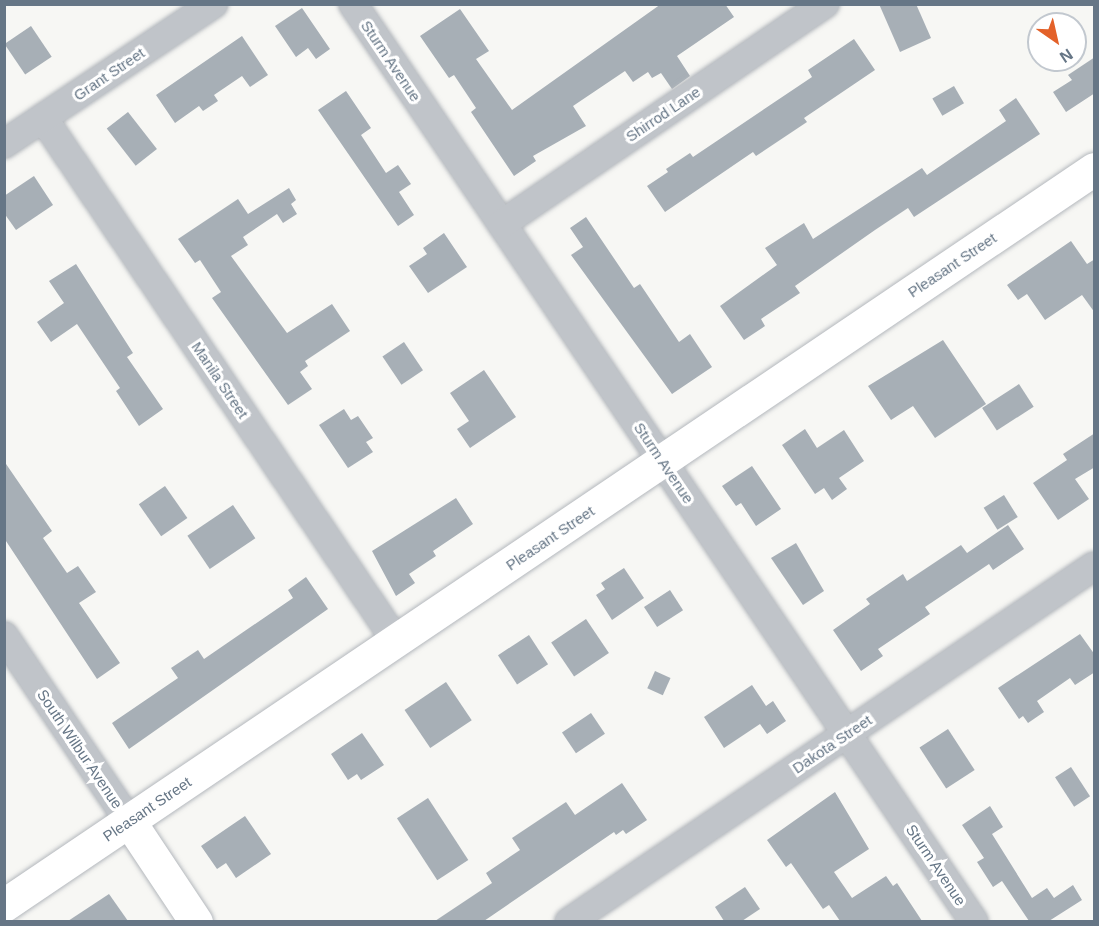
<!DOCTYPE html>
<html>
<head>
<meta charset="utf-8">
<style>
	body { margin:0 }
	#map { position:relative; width:1099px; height:926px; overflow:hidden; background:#f7f7f4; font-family:Helvetica,sans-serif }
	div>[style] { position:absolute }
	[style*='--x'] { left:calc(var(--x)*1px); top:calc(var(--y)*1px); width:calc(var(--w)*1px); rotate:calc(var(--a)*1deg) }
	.building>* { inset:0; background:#a7afb6; transform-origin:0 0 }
	.roads { filter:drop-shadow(0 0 2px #b4b8bd) drop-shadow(0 0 2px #b4b8bd) }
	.minor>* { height:28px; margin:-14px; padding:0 14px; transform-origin:14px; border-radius:14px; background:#c0c4c9 }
	.major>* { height:33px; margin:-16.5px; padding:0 16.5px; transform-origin:16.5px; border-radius:16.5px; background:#fff }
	span { translate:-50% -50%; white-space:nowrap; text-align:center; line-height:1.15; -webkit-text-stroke:6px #fff; paint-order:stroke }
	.street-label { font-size:15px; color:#667686 }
	.frame { position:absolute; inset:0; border:6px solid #667686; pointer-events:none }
	.north { position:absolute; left:1027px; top:12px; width:60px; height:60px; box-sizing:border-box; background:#fff; border:2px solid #c2c8cf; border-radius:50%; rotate:146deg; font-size:16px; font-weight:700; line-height:24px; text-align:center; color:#667686 }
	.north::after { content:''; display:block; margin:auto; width:21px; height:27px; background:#e36129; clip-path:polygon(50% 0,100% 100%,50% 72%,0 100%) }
</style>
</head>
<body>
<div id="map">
	<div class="building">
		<i style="clip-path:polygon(661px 4px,725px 4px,734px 17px,677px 56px,690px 76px,672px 89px,661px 73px,652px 78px,648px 72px,633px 82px,625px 71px,573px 106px,586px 126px,533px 156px,536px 161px,514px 176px,471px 112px,476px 108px,454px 75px,449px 78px,420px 36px,460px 9px,489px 51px,476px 59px,512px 110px)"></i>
		<i style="clip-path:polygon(879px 4px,916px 4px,931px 38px,900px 52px)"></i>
		<i style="clip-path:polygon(302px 8px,330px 49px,316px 59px,308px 48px,296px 57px,275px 26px)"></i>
		<i style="left:31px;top:26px;width:37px;height:32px;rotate:56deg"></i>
		<i style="clip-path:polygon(242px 36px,268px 75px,250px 87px,242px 76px,214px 95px,218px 101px,203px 111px,199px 106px,175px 123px,156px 95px)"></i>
		<i style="clip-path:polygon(854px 39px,875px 70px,804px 118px,807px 122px,756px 156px,753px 152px,665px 212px,647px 186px,668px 172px,666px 169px,690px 153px,693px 157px,812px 77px,808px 70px)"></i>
		<i style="clip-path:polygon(1095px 57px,1095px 93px,1066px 112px,1053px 92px,1072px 80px,1068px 75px)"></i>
		<i style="left:954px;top:86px;width:20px;height:25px;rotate:60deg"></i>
		<i style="clip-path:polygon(346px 91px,371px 128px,361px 135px,386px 173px,398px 165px,411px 184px,399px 192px,414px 215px,398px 226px,318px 110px)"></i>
		<i style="clip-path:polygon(1016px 98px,1040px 134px,914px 217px,908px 208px,875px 230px,795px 286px,800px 293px,761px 319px,765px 326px,744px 340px,720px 306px,777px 265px,765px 248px,804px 223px,813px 239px,922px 168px,927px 175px,1006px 121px,999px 110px)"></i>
		<i style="left:128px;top:112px;width:47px;height:27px;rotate:52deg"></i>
		<i style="clip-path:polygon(34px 176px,53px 205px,16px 230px,4px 213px,4px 196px)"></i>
		<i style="clip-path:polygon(289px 188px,296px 200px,291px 204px,297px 214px,283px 223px,277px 214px,243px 237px,248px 245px,231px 256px,287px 333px,332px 304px,350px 331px,305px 361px,308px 366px,300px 372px,312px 389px,288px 405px,212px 298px,221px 292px,200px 260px,195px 263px,178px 239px,238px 199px,248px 214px)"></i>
		<i style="clip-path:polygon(586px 217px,634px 288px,640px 284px,679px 342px,690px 334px,712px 367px,672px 394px,571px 255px,583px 247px,570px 228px)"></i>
		<i style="clip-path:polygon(444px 233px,467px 267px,428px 293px,409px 266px,427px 254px,423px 248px)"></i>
		<i style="clip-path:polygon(1071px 241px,1087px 264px,1095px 259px,1095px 313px,1082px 295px,1045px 320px,1027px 294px,1018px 300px,1007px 285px)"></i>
		<i style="clip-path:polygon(76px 264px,133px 353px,127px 357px,163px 409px,139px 426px,116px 391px,120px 388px,77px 324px,51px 342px,37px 322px,64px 303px,49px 281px)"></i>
		<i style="clip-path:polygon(943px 340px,986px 404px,935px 438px,913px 406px,891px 420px,868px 386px)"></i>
		<i style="left:404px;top:342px;width:34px;height:26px;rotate:56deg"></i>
		<i style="clip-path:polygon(484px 370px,516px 417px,470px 448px,457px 429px,469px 421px,450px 393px)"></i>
		<i style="left:1019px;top:384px;width:27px;height:44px;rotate:57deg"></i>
		<i style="clip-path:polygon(344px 409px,351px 420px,358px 416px,373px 438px,366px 442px,373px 452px,348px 468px,319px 425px)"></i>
		<i style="clip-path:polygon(805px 429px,817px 448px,844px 430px,864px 461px,839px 478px,847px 489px,832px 500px,824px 488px,815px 494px,782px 445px)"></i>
		<i style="clip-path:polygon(1095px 433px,1095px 467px,1075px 479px,1089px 499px,1058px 520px,1033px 483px,1067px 460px,1063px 454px)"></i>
		<i style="clip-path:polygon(4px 461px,52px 531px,43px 538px,67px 573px,78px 566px,96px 592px,79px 603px,120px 663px,97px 679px,4px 538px)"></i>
		<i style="clip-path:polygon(752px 466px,781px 509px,756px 526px,741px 503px,736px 506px,722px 486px)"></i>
		<i style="left:165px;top:486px;width:39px;height:32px;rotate:55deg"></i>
		<i style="left:1004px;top:495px;width:26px;height:24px;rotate:58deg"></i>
		<i style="clip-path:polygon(456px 498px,473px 524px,433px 551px,436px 556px,409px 574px,415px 583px,396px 596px,372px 551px)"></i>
		<i style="left:233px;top:505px;width:40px;height:55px;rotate:56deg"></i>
		<i style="clip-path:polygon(1008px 525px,1024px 549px,993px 570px,989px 564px,925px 607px,930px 614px,878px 649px,883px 656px,861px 671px,833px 630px,870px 604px,866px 599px,903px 574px,907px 581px,961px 545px,967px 553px)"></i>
		<i style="clip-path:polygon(796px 543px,824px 591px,803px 605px,771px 558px)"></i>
		<i style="clip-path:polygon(624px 568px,644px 598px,612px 620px,596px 595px,605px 589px,601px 583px)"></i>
		<i style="clip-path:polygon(306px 577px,328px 609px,129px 749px,112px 723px,178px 678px,171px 668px,198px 650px,204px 659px,293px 598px,288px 590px)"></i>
		<i style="left:670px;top:590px;width:24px;height:31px;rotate:57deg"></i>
		<i style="left:586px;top:619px;width:41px;height:42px;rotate:56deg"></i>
		<i style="clip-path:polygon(1080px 634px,1095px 655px,1095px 672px,1075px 685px,1070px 678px,1037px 701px,1044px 712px,1028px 723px,1023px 716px,1019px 719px,998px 688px)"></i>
		<i style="left:529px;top:635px;width:35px;height:37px;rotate:57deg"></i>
		<i style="left:655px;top:671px;width:17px;height:19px;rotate:24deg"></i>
		<i style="left:446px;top:682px;width:46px;height:50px;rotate:56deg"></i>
		<i style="clip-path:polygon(752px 685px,766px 706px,773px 701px,786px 721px,767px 734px,760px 724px,724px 748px,704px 717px)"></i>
		<i style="left:591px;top:713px;width:25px;height:35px;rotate:56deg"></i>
		<i style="left:948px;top:729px;width:49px;height:34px;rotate:57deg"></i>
		<i style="clip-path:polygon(362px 733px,384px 765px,361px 780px,357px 774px,348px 780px,331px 754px)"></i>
		<i style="left:1071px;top:767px;width:35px;height:19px;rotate:57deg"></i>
		<i style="clip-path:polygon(622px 783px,647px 820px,626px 834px,623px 830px,616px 835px,614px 832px,484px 921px,435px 921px,492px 883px,486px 873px,520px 850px,512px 838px,566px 802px,575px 815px)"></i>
		<i style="clip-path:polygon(835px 792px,869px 849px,834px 872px,852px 898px,886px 876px,893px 886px,897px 883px,922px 921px,840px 921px,829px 905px,823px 909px,791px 863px,786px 867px,767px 840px)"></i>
		<i style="left:428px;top:798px;width:74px;height:37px;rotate:57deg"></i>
		<i style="clip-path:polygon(990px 806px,1003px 827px,992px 834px,1032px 898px,1047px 888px,1054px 898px,1073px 885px,1082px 900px,1049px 921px,1029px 921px,1002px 881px,993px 887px,977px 862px,984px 858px,962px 825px)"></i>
		<i style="clip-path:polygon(245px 816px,271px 854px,236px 878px,226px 863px,217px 869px,201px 846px)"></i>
		<i style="clip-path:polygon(745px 887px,760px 909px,742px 921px,724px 921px,715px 907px)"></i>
		<i style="clip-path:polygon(109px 894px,128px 921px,68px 921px)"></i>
	</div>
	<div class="roads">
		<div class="minor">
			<i style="--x:353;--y:4;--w:1108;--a:55.92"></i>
			<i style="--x:43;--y:118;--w:631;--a:55.98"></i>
			<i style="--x:4;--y:144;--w:252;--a:-33.8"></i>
			<i style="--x:502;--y:224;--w:391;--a:-34.3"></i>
			<i style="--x:4;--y:636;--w:223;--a:56"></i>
			<i style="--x:569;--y:922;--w:634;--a:-34.14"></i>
		</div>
		<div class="major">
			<i style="--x:129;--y:821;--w:121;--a:56.4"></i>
			<i style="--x:4;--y:905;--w:1315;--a:-34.03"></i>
		</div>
	</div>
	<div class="street-label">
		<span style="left:391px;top:61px;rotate:56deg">Sturm Avenue</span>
		<span style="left:109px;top:74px;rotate:-34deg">Grant Street</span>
		<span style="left:663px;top:114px;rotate:-34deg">Shirrod Lane</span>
		<span style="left:952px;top:265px;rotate:-34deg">Pleasant Street</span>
		<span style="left:220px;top:380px;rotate:56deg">Manila Street</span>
		<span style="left:664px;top:463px;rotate:56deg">Sturm Avenue</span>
		<span style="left:550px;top:538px;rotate:-34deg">Pleasant Street</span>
		<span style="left:832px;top:744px;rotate:-34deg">Dakota Street</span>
		<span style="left:80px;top:749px;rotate:56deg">South Wilbur Avenue</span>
		<span style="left:147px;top:809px;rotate:-34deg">Pleasant Street</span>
		<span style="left:936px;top:865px;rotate:56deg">Sturm Avenue</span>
	</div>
	<div class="frame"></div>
	<div class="north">N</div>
</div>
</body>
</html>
